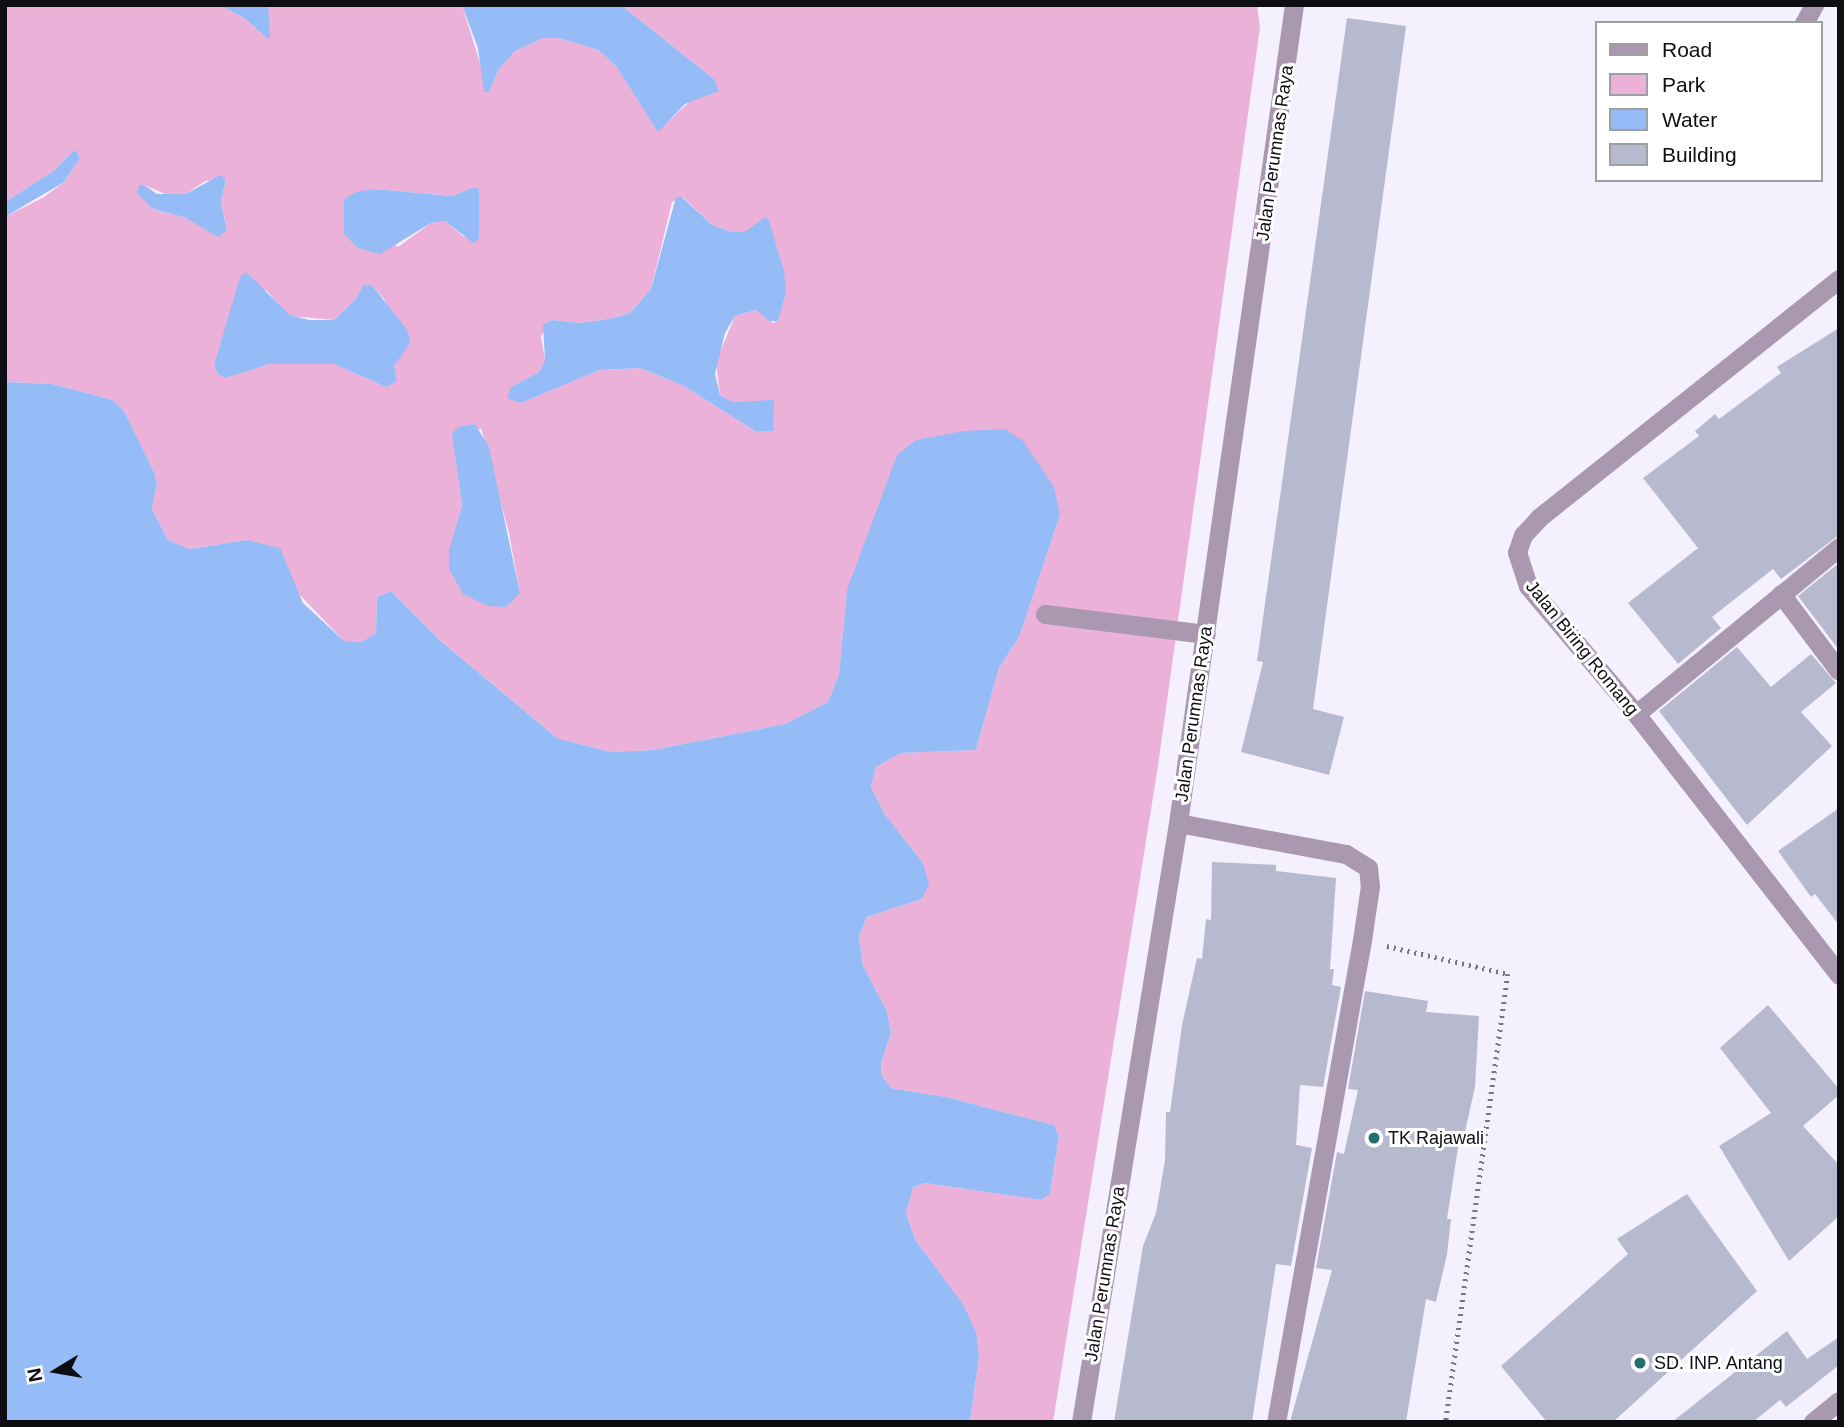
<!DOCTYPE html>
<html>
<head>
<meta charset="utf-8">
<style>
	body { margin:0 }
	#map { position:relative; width:1844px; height:1427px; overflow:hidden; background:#f4f0fd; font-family:Helvetica,sans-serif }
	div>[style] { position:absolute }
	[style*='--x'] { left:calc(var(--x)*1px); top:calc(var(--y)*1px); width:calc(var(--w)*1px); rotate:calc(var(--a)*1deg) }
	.green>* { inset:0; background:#ebb1d9 }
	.water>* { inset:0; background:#95bcf6 }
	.building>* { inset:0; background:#b7bace }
	.path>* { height:4.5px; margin-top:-2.25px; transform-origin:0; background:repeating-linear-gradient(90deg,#77757e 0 2px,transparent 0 7px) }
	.minor>* { height:19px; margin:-9.5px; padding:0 9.5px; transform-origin:9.5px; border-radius:9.5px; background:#aa97b0 }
	.tertiary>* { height:19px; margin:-9.5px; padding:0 9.5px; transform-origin:9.5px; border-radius:9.5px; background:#aa97b0 }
	.dots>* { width:19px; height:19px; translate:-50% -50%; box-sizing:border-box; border:4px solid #fff; border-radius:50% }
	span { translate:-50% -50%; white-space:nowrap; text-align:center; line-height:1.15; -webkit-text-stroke:6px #fff; paint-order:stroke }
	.street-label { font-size:18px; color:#0e0d13 }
	.poi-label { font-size:18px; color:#0e0d13 }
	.left { translate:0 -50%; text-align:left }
	.frame { position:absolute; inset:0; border:7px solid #0e0d13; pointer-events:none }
	.legend { position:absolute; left:1595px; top:21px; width:228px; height:161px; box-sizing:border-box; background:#fff; border:2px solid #9f9ea1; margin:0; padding:9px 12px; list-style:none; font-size:21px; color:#0e0d13 }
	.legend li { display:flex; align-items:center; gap:14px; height:35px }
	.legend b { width:35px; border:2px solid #9f9ea1 }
	.north { position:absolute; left:21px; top:1336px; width:70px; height:70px; -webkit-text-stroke:5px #fff; paint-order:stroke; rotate:259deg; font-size:19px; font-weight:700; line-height:28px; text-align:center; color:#0e0d13 }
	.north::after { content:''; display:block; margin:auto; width:24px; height:32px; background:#0e0d13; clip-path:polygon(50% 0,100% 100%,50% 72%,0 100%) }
</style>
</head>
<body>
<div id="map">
	<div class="green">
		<i style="clip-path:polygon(evenodd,5px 5px,219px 5px,243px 17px,268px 39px,268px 5px,462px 5px,489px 92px,499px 69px,515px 51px,543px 38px,559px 38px,598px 50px,616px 66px,658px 131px,714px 79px,621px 5px,1257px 5px,1260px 27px,1158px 766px,1053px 1422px,970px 1422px,979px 1357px,963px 1304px,916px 1241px,906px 1214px,913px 1187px,925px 1183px,1041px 1200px,1050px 1194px,1059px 1136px,1053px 1125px,946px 1097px,891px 1088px,882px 1076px,881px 1064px,891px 1032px,887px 1011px,863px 966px,859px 936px,867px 917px,922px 899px,923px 863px,884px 813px,871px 787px,876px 767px,901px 753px,976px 750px,999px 668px,1020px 635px,1060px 515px,847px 590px,839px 674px,828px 702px,785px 724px,653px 750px,610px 752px,557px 738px,443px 643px,391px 591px,377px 597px,376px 633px,361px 642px,344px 641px,247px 540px,190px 549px,168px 540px,152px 509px,157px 484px,154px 472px,124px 411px,113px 400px,52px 384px,5px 382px,5px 217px,44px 197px,64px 182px,80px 158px,75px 149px,55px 170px,5px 202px,5px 5px,226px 179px,221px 202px,227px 229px,152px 209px,144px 185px,170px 196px,186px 194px,205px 181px,226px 179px,5px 5px,474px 187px,479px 238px,464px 237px,445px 221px,431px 223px,398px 247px,344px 199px,375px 189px,452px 196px,474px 187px,5px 5px,683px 197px,712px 225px,732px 232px,746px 231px,786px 293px,778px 320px,773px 323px,757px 310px,735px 316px,716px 362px,720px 395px,732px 402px,774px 401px,755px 431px,684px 386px,640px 368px,600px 370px,521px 403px,511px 387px,539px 372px,545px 360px,541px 336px,552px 320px,580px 323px,614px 318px,630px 313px,651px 289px,672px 202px,683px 197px,5px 5px,363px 285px,372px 285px,384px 299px,410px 343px,400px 353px,386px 387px,334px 364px,270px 364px,226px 378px,214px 365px,224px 334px,266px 290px,290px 316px,334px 320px,356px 299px,363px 285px,5px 5px,481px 428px,509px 533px,520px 593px,457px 529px,462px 506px,454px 446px,481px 428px)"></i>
	</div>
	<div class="water">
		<i style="clip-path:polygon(219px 5px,268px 5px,270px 38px,268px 39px,243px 17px)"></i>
		<i style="clip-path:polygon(462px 5px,621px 5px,714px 79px,719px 91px,685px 104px,658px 132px,616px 66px,598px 50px,559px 38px,543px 38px,515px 51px,499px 69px,489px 92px,484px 92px,478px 48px)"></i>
		<i style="clip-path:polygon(75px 149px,80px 158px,64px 182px,5px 217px,5px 202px,55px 170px)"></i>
		<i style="clip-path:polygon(220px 175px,226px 179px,221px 202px,227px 230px,218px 237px,186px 218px,153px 209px,137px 193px,139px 185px,144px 185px,157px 194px,186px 194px)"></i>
		<i style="clip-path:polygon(474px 187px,479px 189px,479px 239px,473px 243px,445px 221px,431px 223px,380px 254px,358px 248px,344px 234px,344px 199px,356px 192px,375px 189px,452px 196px)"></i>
		<i style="clip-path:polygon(676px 197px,682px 197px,712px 225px,732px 232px,746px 231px,765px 217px,769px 221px,784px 271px,786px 293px,778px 321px,769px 321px,756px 310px,735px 316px,725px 333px,715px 374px,720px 395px,732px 402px,774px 400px,773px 431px,755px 431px,684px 386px,640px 368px,600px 370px,521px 403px,507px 398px,511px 387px,539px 372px,545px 360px,543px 325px,552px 320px,580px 323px,614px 318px,630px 313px,651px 289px)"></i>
		<i style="clip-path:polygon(246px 272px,290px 315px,309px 320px,334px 320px,356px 299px,363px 285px,372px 285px,408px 331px,410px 343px,394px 366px,397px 381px,386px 387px,334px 364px,270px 364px,226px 378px,218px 374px,214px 365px,240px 277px)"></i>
		<i style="clip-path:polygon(5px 382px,52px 384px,113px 400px,124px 411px,154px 472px,157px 484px,152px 509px,168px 540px,190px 549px,247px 540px,280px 548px,303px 603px,344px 641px,361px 642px,376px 633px,377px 597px,391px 591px,443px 643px,557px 738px,610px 752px,653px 750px,785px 724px,828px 702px,839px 674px,847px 590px,897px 455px,916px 440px,964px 431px,1005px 429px,1023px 441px,1054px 487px,1060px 515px,1020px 635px,999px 668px,976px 750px,901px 753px,876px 767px,871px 787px,884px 813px,923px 863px,929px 884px,922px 899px,867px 917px,859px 936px,863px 966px,887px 1011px,891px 1032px,881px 1064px,882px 1076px,891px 1088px,946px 1097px,1054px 1125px,1059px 1136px,1050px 1194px,1041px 1200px,925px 1183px,913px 1187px,906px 1214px,916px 1241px,963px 1304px,976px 1332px,979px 1357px,970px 1422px,5px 1422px)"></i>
		<i style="clip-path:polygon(475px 424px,489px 447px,520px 593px,506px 607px,488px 606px,463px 594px,449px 569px,449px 551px,462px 506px,452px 434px,458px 427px)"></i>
	</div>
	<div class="building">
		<i style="clip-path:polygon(1347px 18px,1406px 26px,1313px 709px,1344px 717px,1329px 775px,1241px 752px,1263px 662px,1257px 661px)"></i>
		<i style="clip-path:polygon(1839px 328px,1839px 535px,1781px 579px,1773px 569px,1712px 617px,1721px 628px,1678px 664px,1628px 603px,1698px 548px,1643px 478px,1699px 436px,1695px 431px,1715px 414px,1719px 419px,1781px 373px,1777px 367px)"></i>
		<i style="clip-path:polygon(1839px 563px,1839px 650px,1798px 596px)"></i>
		<i style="clip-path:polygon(1737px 647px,1771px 687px,1811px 654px,1836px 683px,1801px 712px,1832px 746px,1747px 825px,1659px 711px)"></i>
		<i style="clip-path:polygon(1839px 808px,1839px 925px,1815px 894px,1811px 897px,1778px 851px)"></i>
		<i style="clip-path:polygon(1212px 862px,1276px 865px,1276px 871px,1336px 878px,1330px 969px,1334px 969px,1332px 985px,1341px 987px,1323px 1087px,1300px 1085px,1296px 1145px,1312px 1148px,1291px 1266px,1276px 1264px,1252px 1422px,1114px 1422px,1143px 1246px,1156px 1213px,1165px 1160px,1166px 1112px,1170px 1112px,1182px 1025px,1197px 958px,1202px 959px,1206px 919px,1211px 920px)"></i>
		<i style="clip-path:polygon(1365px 991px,1428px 1001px,1426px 1012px,1479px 1016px,1475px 1087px,1464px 1136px,1460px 1135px,1447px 1219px,1451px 1219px,1447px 1254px,1436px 1302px,1426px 1299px,1406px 1422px,1290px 1422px,1332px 1270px,1316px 1268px,1337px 1152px,1344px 1154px,1358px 1090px,1348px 1089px)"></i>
		<i style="clip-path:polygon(1768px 1005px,1839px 1089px,1839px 1095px,1803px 1126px,1839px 1165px,1839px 1216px,1789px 1261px,1719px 1146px,1771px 1113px,1720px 1048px)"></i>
		<i style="clip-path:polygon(1687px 1194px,1757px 1291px,1613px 1422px,1547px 1422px,1501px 1366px,1628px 1254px,1617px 1239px)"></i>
		<i style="clip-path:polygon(1787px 1331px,1807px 1359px,1839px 1337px,1839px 1365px,1786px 1407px,1780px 1400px,1753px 1422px,1672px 1422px)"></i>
	</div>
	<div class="path">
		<i style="--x:1387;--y:946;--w:124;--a:13"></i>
		<i style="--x:1508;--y:974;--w:452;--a:97.9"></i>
	</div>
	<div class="minor">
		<i style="--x:1804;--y:23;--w:21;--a:-61"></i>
		<i style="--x:1839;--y:279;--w:384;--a:141.5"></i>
		<i style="--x:1539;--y:518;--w:23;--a:133"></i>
		<i style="--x:1523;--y:535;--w:18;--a:109"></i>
		<i style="--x:1517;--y:552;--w:36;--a:72"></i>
		<i style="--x:1528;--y:586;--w:167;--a:49.8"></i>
		<i style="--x:1636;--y:714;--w:331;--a:52.1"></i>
		<i style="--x:1781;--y:594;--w:96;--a:53"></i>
		<i style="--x:1045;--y:614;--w:162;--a:7.1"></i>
		<i style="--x:1636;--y:714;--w:263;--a:-39.4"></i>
		<i style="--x:1178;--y:823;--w:171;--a:10.5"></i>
		<i style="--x:1346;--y:854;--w:26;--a:32"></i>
		<i style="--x:1368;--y:868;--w:18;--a:84"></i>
		<i style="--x:1370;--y:886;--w:55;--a:98.4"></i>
		<i style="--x:1362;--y:940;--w:490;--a:100.1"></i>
		<i style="--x:1813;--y:1422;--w:33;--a:-39"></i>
	</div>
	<div class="tertiary">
		<i style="--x:1081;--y:1422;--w:607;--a:-80.8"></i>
		<i style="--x:1178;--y:823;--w:826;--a:-81.93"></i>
	</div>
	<div class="dots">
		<i style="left:1374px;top:1138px;background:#236e71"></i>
		<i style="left:1640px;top:1363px;background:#236e71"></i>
	</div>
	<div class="street-label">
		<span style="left:1275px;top:153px;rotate:-82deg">Jalan Perumnas Raya</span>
		<span style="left:1582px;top:648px;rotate:51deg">Jalan Biring Romang</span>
		<span style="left:1194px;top:714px;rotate:-82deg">Jalan Perumnas Raya</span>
		<span style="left:1105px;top:1274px;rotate:-81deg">Jalan Perumnas Raya</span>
	</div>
	<div class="poi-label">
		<span class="left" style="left:1388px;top:1138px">TK Rajawali</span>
		<span class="left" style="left:1654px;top:1363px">SD. INP. Antang</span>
	</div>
	<div class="frame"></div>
	<ul class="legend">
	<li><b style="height:9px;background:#aa97b0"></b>Road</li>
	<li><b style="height:19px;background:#ebb1d9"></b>Park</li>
	<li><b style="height:19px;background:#95bcf6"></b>Water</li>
	<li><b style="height:19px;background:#b7bace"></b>Building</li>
	</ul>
	<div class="north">N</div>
</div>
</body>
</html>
